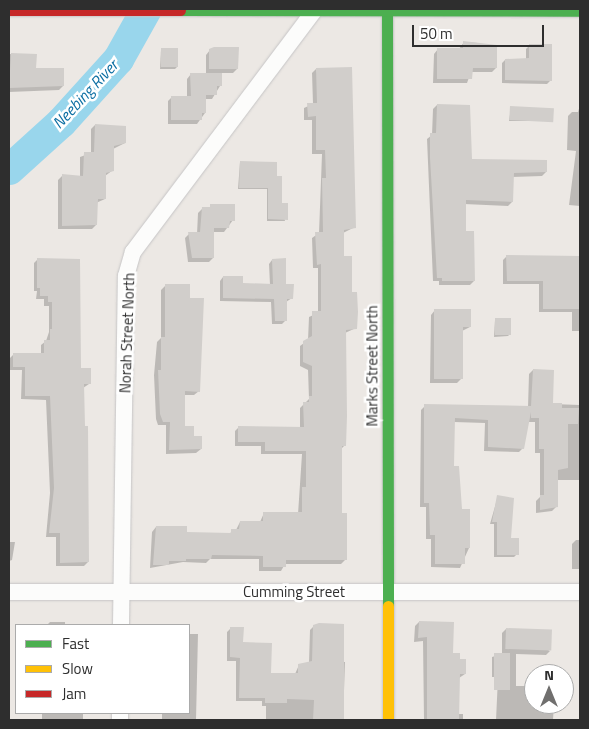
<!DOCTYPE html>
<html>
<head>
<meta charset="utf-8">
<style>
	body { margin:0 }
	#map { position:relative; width:589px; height:729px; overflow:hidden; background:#ece8e4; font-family:"Titillium Web",sans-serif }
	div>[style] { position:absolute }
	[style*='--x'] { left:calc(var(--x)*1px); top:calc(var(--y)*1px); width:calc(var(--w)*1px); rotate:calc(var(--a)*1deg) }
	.shadow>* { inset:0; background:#0003; transform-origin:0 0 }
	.river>* { height:31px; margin:-15.5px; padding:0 15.5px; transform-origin:15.5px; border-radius:15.5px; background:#99d6ec }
	.building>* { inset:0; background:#d1cecb; transform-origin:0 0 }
	.roads { filter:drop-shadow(0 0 1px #c5c4c5) drop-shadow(0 0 1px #c5c4c5) }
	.street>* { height:16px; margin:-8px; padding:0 8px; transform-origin:8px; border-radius:8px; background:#fcfcfb }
	.fast>* { height:11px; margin:-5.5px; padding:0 5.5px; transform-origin:5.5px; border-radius:5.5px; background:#4caf50 }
	.slow>* { height:11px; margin:-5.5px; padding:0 5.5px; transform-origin:5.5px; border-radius:5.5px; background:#ffc107 }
	.jam>* { height:11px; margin:-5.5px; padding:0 5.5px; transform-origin:5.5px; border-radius:5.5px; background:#c62828 }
	span { translate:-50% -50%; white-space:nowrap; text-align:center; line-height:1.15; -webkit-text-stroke:5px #fff; paint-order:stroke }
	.street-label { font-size:15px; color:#2e2e2e }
	.water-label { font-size:16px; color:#0d6fa3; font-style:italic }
	.frame { position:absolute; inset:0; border:10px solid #2e2e2e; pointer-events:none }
	.legend { position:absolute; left:15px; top:624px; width:175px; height:90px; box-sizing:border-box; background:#fff; border:1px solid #ababab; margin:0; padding:6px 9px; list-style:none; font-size:15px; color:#2e2e2e }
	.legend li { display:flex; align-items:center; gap:10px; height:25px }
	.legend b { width:25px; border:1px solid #ababab }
	.north { position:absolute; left:524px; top:664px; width:50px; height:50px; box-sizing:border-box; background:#fff; border:1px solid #ababab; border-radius:50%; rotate:0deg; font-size:14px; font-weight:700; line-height:20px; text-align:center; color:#2e2e2e }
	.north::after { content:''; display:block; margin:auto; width:18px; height:22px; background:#706f6e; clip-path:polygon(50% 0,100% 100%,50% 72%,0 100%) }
	.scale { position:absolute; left:412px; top:25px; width:132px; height:22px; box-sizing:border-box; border:2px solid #2e2e2e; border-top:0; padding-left:6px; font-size:15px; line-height:18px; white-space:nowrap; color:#2e2e2e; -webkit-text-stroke:4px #fff; paint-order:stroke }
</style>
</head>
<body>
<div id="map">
	<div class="shadow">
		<i style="clip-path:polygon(464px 42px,478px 43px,496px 68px,492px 72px,471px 72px,467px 83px,433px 83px,434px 54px,438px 49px,459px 49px)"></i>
		<i style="clip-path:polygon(530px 45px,551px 80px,547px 84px,502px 83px,502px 63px,505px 60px,526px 59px,526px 49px)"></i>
		<i style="clip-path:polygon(161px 50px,177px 67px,175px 69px,160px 69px)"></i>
		<i style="clip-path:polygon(210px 50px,237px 69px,233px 73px,220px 73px,220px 86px,212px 99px,205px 99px,205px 113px,197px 124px,168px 124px,168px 101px,172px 97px,187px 97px,187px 79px,191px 74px,206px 74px,206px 55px)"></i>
		<i style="clip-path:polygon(9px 54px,35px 55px,35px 69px,63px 86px,59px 90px,9px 92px)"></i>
		<i style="clip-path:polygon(316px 69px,355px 227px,343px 233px,342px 258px,356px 328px,345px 333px,345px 445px,340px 450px,340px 514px,346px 559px,341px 564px,285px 564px,281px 571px,259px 571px,259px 559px,210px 559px,206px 563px,183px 562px,150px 568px,152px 532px,156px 527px,186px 533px,228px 534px,236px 530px,240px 522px,260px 522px,264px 513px,298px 514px,302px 454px,261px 454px,261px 446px,235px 446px,235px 431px,239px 427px,300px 428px,300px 408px,309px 399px,308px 370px,300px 366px,300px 346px,308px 340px,309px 317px,318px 313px,318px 268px,313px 268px,312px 238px,319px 233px,322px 154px,312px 154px,312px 120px,304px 120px,304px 108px,313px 104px,312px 73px)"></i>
		<i style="clip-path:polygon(437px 105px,470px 160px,546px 172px,542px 176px,512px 177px,512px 202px,508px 206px,464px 204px,464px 233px,474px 281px,470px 285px,439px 285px,439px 281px,433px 281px,427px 139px,432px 135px,433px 109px)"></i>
		<i style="clip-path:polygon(580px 105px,580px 206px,569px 205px,576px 151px,567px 150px,568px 116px,572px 112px,578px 112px)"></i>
		<i style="clip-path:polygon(511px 108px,552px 121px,509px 121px)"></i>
		<i style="clip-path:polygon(95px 125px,125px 143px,113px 149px,113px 170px,105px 176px,105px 199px,96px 203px,96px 225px,92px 229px,58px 229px,58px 180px,63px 175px,80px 177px,80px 157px,91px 153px,91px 129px)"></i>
		<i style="clip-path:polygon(240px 162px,276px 177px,285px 221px,267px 221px,267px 189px,238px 189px)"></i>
		<i style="clip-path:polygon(202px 209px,233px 220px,224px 232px,213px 232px,213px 258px,209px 262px,188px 262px,185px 238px,189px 234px,197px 234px,198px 213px)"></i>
		<i style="clip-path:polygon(507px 256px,580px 259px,580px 331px,572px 331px,572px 312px,539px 312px,539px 284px,503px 284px,503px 260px)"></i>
		<i style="clip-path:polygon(38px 259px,80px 369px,89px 384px,83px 388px,88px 562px,84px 566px,56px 566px,56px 537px,46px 537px,50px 493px,46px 400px,21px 399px,22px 370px,10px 370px,10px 358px,14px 354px,41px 354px,41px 345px,46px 341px,49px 332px,49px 306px,44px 306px,44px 299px,36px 299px,37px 291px,34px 291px,34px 263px)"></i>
		<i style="clip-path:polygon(272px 260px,292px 298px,286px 302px,286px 320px,282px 324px,272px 324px,271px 302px,220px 301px,220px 281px,223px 277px,242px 285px,270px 285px,269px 264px)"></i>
		<i style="clip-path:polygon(166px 285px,189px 299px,199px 391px,194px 395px,184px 395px,184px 427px,201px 449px,196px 453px,166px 454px,166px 425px,158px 425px,156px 419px,154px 375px,157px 342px,161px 338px,161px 290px)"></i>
		<i style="clip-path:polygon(435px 310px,470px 327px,462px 331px,461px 379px,457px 383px,430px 383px,431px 315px)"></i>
		<i style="clip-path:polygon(495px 320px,510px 334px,508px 336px,494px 337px)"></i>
		<i style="clip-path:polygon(533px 370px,552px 404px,580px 405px,580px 480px,557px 480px,556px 507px,552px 511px,536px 513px,536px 501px,540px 497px,540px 453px,535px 453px,535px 422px,528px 422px,523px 448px,519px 452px,484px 451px,485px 423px,454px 422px,453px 467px,469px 548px,460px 568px,431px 567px,431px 539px,426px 539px,426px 507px,420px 507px,421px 410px,425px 406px,528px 407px,529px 374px)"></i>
		<i style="clip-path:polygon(498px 496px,509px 539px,517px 554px,514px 557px,494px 557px,494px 524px,490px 524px)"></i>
		<i style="clip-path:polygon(576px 540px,580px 540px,580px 569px,572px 569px,572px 544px)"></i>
		<i style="clip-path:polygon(9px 542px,15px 542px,12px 560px,9px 561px)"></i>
		<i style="clip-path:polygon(50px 622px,65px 622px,65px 625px,47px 625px)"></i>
		<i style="clip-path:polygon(419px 622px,459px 660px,465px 674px,459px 678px,458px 714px,463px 714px,463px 720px,424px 720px,423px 641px,414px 642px,415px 626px)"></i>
		<i style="clip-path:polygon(314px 626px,342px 662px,345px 662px,343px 720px,266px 720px,266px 706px,262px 706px,262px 701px,236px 701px,236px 661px,227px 661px,227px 632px,230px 629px,270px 674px,295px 674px,299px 665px,309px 663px,310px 630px)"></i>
		<i style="clip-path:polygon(189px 629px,190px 634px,198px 634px,196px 720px,162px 720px,162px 713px,189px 713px)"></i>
		<i style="clip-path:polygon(506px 629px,550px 651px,546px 655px,516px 654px,516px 686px,534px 686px,534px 704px,554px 704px,553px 720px,496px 720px,498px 677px,492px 677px,492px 657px,502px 654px,502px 633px)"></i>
		<i style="left:42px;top:713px;width:41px;height:7px"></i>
	</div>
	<div class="river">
		<i style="--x:9;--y:169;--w:70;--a:-42.1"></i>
		<i style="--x:61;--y:122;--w:85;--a:-47.9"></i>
		<i style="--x:118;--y:59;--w:57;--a:-60.8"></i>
	</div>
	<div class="building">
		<i style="clip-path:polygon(463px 41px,497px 45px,497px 68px,473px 68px,472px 79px,437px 79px,437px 48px,463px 48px)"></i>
		<i style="clip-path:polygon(529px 44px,552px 44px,552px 81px,505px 80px,505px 59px,529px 58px)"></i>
		<i style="clip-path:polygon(214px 47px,239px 47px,238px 69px,209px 69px,209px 49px)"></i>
		<i style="left:178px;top:48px;width:19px;height:17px;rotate:90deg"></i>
		<i style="clip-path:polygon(11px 53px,37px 54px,36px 68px,64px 68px,64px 86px,9px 88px)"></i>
		<i style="clip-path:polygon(352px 67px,356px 228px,344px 230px,344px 256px,352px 256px,352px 292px,357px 292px,358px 312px,357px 329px,346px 330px,347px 416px,346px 446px,342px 446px,342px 513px,347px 513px,347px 560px,286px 560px,286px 567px,263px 567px,263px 556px,212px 555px,211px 559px,186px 559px,186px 561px,169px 561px,169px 565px,153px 565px,156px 526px,187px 526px,187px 532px,231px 533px,231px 529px,239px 529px,240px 521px,263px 521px,263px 512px,302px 512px,302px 487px,306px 487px,306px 451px,265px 451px,265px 442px,238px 442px,238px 426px,304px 427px,303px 402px,309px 402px,309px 396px,312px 396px,312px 366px,303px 362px,303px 341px,312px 336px,312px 311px,321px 311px,321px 264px,317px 265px,315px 232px,323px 232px,322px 178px,326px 178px,325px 150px,316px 150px,316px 116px,308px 117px,307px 103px,317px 103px,316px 68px)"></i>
		<i style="clip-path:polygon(190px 73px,222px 73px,222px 86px,217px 86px,217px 95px,206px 95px,206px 113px,202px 113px,202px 120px,171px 120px,171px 96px,191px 96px)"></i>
		<i style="clip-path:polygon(437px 104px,470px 105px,472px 159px,547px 160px,547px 172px,514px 173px,513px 202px,466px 200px,466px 231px,474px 231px,475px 281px,442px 281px,442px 278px,437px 278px,430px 158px,430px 133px,436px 133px)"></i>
		<i style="left:510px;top:106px;width:44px;height:14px;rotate:3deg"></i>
		<i style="clip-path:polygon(95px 124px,126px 126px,126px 143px,114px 146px,114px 171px,106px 173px,106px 199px,98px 199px,97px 225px,62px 226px,62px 174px,83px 176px,84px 152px,94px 152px)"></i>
		<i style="clip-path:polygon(240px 161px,277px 162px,277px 176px,282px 176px,282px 203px,288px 203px,288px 220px,268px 219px,268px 188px,239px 188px)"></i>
		<i style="clip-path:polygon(210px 204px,235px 204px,235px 221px,230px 221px,229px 228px,214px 228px,214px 258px,192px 258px,188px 232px,200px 232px,202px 207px,210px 207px)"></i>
		<i style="clip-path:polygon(506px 255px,580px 256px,580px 309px,543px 309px,543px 281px,507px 281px)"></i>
		<i style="clip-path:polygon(37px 258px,80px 259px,81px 368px,91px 368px,91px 384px,84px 384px,85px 426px,88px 426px,89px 562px,60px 563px,60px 533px,49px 533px,54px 488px,50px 396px,25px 396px,25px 367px,13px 367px,13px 353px,44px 353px,44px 340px,50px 340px,50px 329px,52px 329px,52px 302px,48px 302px,48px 296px,40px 296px,40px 288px,37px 288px)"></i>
		<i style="clip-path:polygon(286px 258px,286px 284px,294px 284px,293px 299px,287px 299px,287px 321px,275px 321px,274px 299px,223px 298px,223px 276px,243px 276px,243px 283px,273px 284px,272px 259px)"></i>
		<i style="clip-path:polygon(165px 284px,190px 284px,190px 298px,204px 298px,200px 392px,185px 391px,185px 426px,194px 426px,194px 436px,202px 436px,202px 449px,169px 450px,170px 422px,163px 422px,160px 414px,158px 370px,161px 370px,161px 337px,165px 337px)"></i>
		<i style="clip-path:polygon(434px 309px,471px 309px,471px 327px,463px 327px,463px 379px,434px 379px)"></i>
		<i style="left:511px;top:318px;width:17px;height:16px;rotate:90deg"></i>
		<i style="clip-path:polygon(533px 369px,554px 370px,553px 403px,562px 403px,562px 408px,579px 408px,578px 424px,568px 424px,568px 468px,558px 470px,558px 507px,540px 510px,540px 495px,544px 495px,544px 449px,539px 449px,539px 418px,531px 418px,531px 412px,524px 449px,488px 447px,488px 420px,455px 418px,454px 466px,459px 466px,462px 509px,470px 509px,470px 548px,465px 548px,465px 564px,435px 564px,435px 535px,430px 535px,429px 503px,424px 503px,424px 404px,531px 406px)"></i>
		<i style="clip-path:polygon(497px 495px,514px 498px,511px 538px,519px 538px,519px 555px,497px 555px,497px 522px,492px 522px)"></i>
		<i style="clip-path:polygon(419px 621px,454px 622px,453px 653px,460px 653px,460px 659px,466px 659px,466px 674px,460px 674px,459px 720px,427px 720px,427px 637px,418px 638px)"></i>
		<i style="clip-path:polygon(319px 623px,344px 624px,344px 720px,313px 720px,314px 700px,287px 699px,287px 703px,265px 703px,265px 698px,239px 698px,240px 658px,230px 657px,230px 627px,244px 627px,243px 642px,272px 643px,271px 673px,298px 673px,298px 664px,312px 661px,313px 625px)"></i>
		<i style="left:506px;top:628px;width:46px;height:21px;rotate:2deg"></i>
		<i style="left:494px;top:653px;width:16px;height:37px"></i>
	</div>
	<div class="roads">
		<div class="street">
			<i style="--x:9;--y:592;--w:571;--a:0"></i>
			<i style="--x:121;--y:625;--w:349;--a:-89.2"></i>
			<i style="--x:126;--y:276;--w:25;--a:-74"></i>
			<i style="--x:133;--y:252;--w:300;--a:-53.1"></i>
			<i style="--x:120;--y:720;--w:7;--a:-90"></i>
		</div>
		<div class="fast">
			<i style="--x:387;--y:9;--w:597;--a:89.9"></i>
			<i style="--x:180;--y:10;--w:400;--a:0.1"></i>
		</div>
		<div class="slow">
			<i style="--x:388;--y:606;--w:114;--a:90"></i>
		</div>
		<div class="jam">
			<i style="--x:9;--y:10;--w:171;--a:0"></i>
		</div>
	</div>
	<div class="street-label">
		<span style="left:127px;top:333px;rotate:-88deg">Norah Street North</span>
		<span style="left:372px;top:366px;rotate:-90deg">Marks Street North</span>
		<span style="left:294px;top:592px">Cumming Street</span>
	</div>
	<div class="water-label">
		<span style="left:85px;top:94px;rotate:-47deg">Neebing River</span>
	</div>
	<div class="frame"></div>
	<ul class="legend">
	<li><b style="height:6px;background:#4caf50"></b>Fast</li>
	<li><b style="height:6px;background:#ffc107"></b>Slow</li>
	<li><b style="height:6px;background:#c62828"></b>Jam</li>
	</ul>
	<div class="north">N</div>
	<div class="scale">50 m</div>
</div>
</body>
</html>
